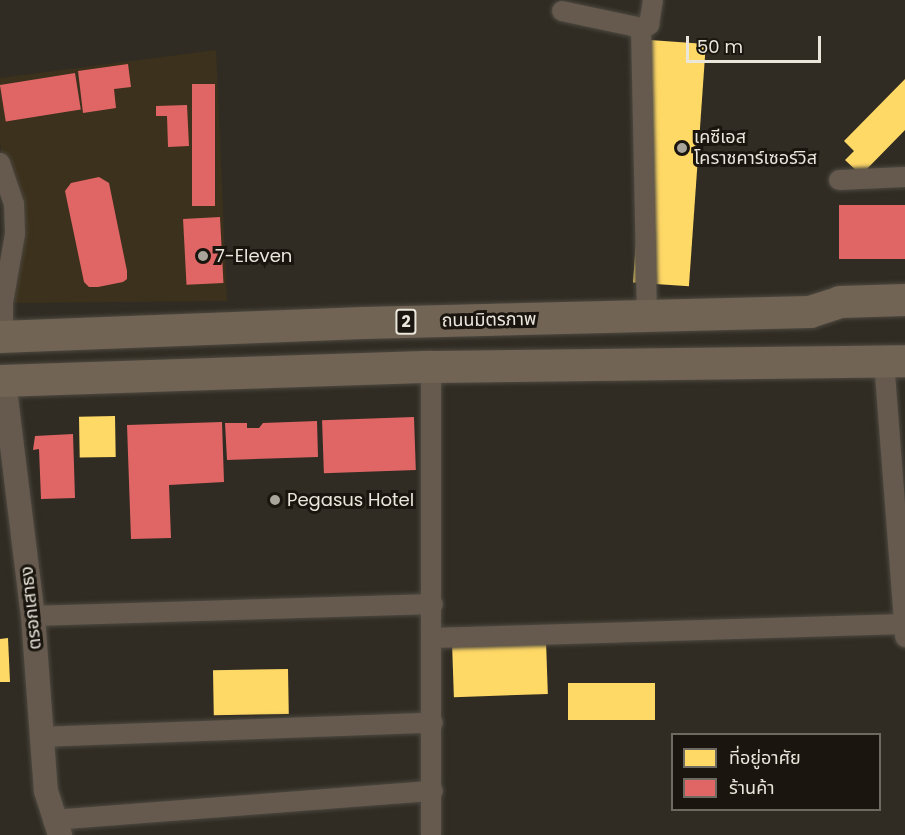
<!DOCTYPE html>
<html>
<head>
<meta charset="utf-8">
<style>
	body { margin:0 }
	#map { position:relative; width:905px; height:835px; overflow:hidden; background:#302c23; font-family:Poppins,"Noto Sans Thai",sans-serif }
	div>[style] { position:absolute }
	[style*='--x'] { left:calc(var(--x)*1px); top:calc(var(--y)*1px); width:calc(var(--w)*1px); rotate:calc(var(--a)*1deg) }
	.built>* { inset:0; background:#3c311c }
	.homes>* { inset:0; background:#ffd966; transform-origin:0 0 }
	.shops>* { inset:0; background:#e06666; transform-origin:0 0 }
	.roads { filter:drop-shadow(0 0 2px #4d4941) drop-shadow(0 0 2px #4d4941) }
	.minor>* { height:20px; margin:-10px; padding:0 10px; transform-origin:10px; border-radius:10px; background:#665a4e }
	.tertiary>* { height:24px; margin:-12px; padding:0 12px; transform-origin:12px; border-radius:12px; background:#665a4e }
	.trunk>* { height:32px; margin:-16px; padding:0 16px; transform-origin:16px; border-radius:16px; background:#726454 }
	.dots>* { width:16px; height:16px; translate:-50% -50%; box-sizing:border-box; border:3px solid #1a160f; border-radius:50% }
	span { translate:-50% -50%; white-space:nowrap; text-align:center; line-height:1.15; -webkit-text-stroke:6px #1a160f; paint-order:stroke }
	.shield-label span { padding:2px 4px; background:#1a160f; border:2px solid; border-radius:4px; -webkit-text-stroke-width:0 }
	.shield-label { font-size:16px; color:#ebe6dc; font-weight:700 }
	.poi-label { font-size:18px; color:#ebe6dc }
	.left { translate:0 -50%; text-align:left }
	.street-label { font-size:18px; color:#ebe6dc }
	.legend { position:absolute; left:671px; top:733px; width:210px; height:78px; box-sizing:border-box; background:#1a160f; border:2px solid #6e6961; margin:0; padding:8px 10px; list-style:none; font-size:18px; color:#ebe6dc }
	.legend li { display:flex; align-items:center; gap:12px; height:30px }
	.legend b { width:30px; border:2px solid #6e6961 }
	.scale { position:absolute; left:686px; top:36px; width:135px; height:27px; box-sizing:border-box; border:3px solid #ebe6dc; border-top:0; padding-left:8px; font-size:18px; line-height:21px; white-space:nowrap; color:#ebe6dc; -webkit-text-stroke:4px #1a160f; paint-order:stroke }
</style>
</head>
<body>
<div id="map">
	<div class="built">
		<i style="clip-path:polygon(216px 50px,227px 301px,13px 303px,17px 263px,0 143px,0 78px)"></i>
	</div>
	<div class="homes">
		<i style="left:650px;top:40px;width:56px;height:243px;rotate:4deg"></i>
		<i style="clip-path:polygon(905px 79px,905px 130px,861px 175px,845px 160px,854px 151px,844px 141px)"></i>
		<i style="left:115px;top:416px;width:41px;height:36px;rotate:89deg"></i>
		<i style="clip-path:polygon(8px 638px,10px 682px,0 682px,0 639px)"></i>
		<i style="left:546px;top:641px;width:53px;height:94px;rotate:88deg"></i>
		<i style="left:288px;top:669px;width:45px;height:75px;rotate:89deg"></i>
		<i style="left:655px;top:683px;width:37px;height:87px;rotate:90deg"></i>
	</div>
	<div class="shops">
		<i style="clip-path:polygon(128px 64px,131px 87px,114px 89px,116px 108px,83px 113px,78px 71px)"></i>
		<i style="left:75px;top:73px;width:37px;height:76px;rotate:81deg"></i>
		<i style="left:192px;top:84px;width:23px;height:122px"></i>
		<i style="clip-path:polygon(187px 105px,189px 146px,168px 147px,167px 116px,156px 116px,156px 106px)"></i>
		<i style="clip-path:polygon(99px 177px,109px 183px,127px 271px,127px 279px,123px 282px,98px 287px,89px 287px,84px 282px,65px 191px,71px 183px)"></i>
		<i style="left:905px;top:205px;width:54px;height:66px;rotate:90deg"></i>
		<i style="left:220px;top:217px;width:66px;height:37px;rotate:87deg"></i>
		<i style="left:414px;top:417px;width:53px;height:92px;rotate:88deg"></i>
		<i style="clip-path:polygon(317px 421px,318px 457px,227px 460px,225px 423px,247px 423px,247px 428px,259px 428px,263px 423px)"></i>
		<i style="clip-path:polygon(222px 422px,224px 482px,169px 485px,171px 538px,131px 539px,127px 425px)"></i>
		<i style="clip-path:polygon(73px 434px,75px 498px,41px 499px,39px 449px,33px 450px,35px 436px)"></i>
	</div>
	<div class="roads">
		<div class="minor">
			<i style="--x:562;--y:11;--w:81;--a:12.1"></i>
			<i style="--x:0;--y:163;--w:43;--a:71.1"></i>
			<i style="--x:14;--y:204;--w:30;--a:88"></i>
			<i style="--x:15;--y:234;--w:70;--a:99.9"></i>
			<i style="--x:3;--y:303;--w:34;--a:90"></i>
			<i style="--x:839;--y:180;--w:66;--a:-2.6"></i>
			<i style="--x:647;--y:316;--w:288;--a:-91.2"></i>
			<i style="--x:641;--y:28;--w:9;--a:-21"></i>
			<i style="--x:649;--y:25;--w:25;--a:-81"></i>
			<i style="--x:884;--y:361;--w:277;--a:85.6"></i>
			<i style="--x:431;--y:367;--w:468;--a:90"></i>
			<i style="--x:33;--y:616;--w:400;--a:-1.7"></i>
			<i style="--x:433;--y:638;--w:471;--a:-1.7"></i>
			<i style="--x:42;--y:737;--w:391;--a:-2.1"></i>
			<i style="--x:53;--y:820;--w:381;--a:-4.4"></i>
		</div>
		<div class="tertiary">
			<i style="--x:4;--y:381;--w:237;--a:83"></i>
			<i style="--x:33;--y:616;--w:175;--a:85.8"></i>
			<i style="--x:46;--y:791;--w:46;--a:72.3"></i>
		</div>
		<div class="trunk">
			<i style="--x:0;--y:337;--w:364;--a:-2.2"></i>
			<i style="--x:364;--y:323;--w:446;--a:-1.4"></i>
			<i style="--x:810;--y:312;--w:32;--a:-18"></i>
			<i style="--x:840;--y:302;--w:65;--a:-1.8"></i>
			<i style="--x:0;--y:381;--w:431;--a:-1.9"></i>
			<i style="--x:431;--y:367;--w:474;--a:-0.7"></i>
		</div>
	</div>
	<div class="dots">
		<i style="left:682px;top:148px;background:#aaa59b"></i>
		<i style="left:203px;top:256px;background:#aaa59b"></i>
		<i style="left:275px;top:500px;background:#aaa59b"></i>
	</div>
	<div class="shield-label">
		<span style="left:406px;top:322px">2</span>
	</div>
	<div class="poi-label">
		<span class="left" style="left:694px;top:148px">เคซีเอส<br>โคราชคาร์เซอร์วิส</span>
		<span class="left" style="left:215px;top:256px">7-Eleven</span>
		<span class="left" style="left:287px;top:500px">Pegasus Hotel</span>
	</div>
	<div class="street-label">
		<span style="left:489px;top:320px;rotate:-1deg">ถนนมิตรภาพ</span>
		<span style="left:31px;top:608px;rotate:-96deg">ตรอกเสาธง</span>
	</div>
	<ul class="legend">
	<li><b style="height:16px;background:#ffd966"></b>ที่อยู่อาศัย</li>
	<li><b style="height:16px;background:#e06666"></b>ร้านค้า</li>
	</ul>
	<div class="scale">50 m</div>
</div>
</body>
</html>
